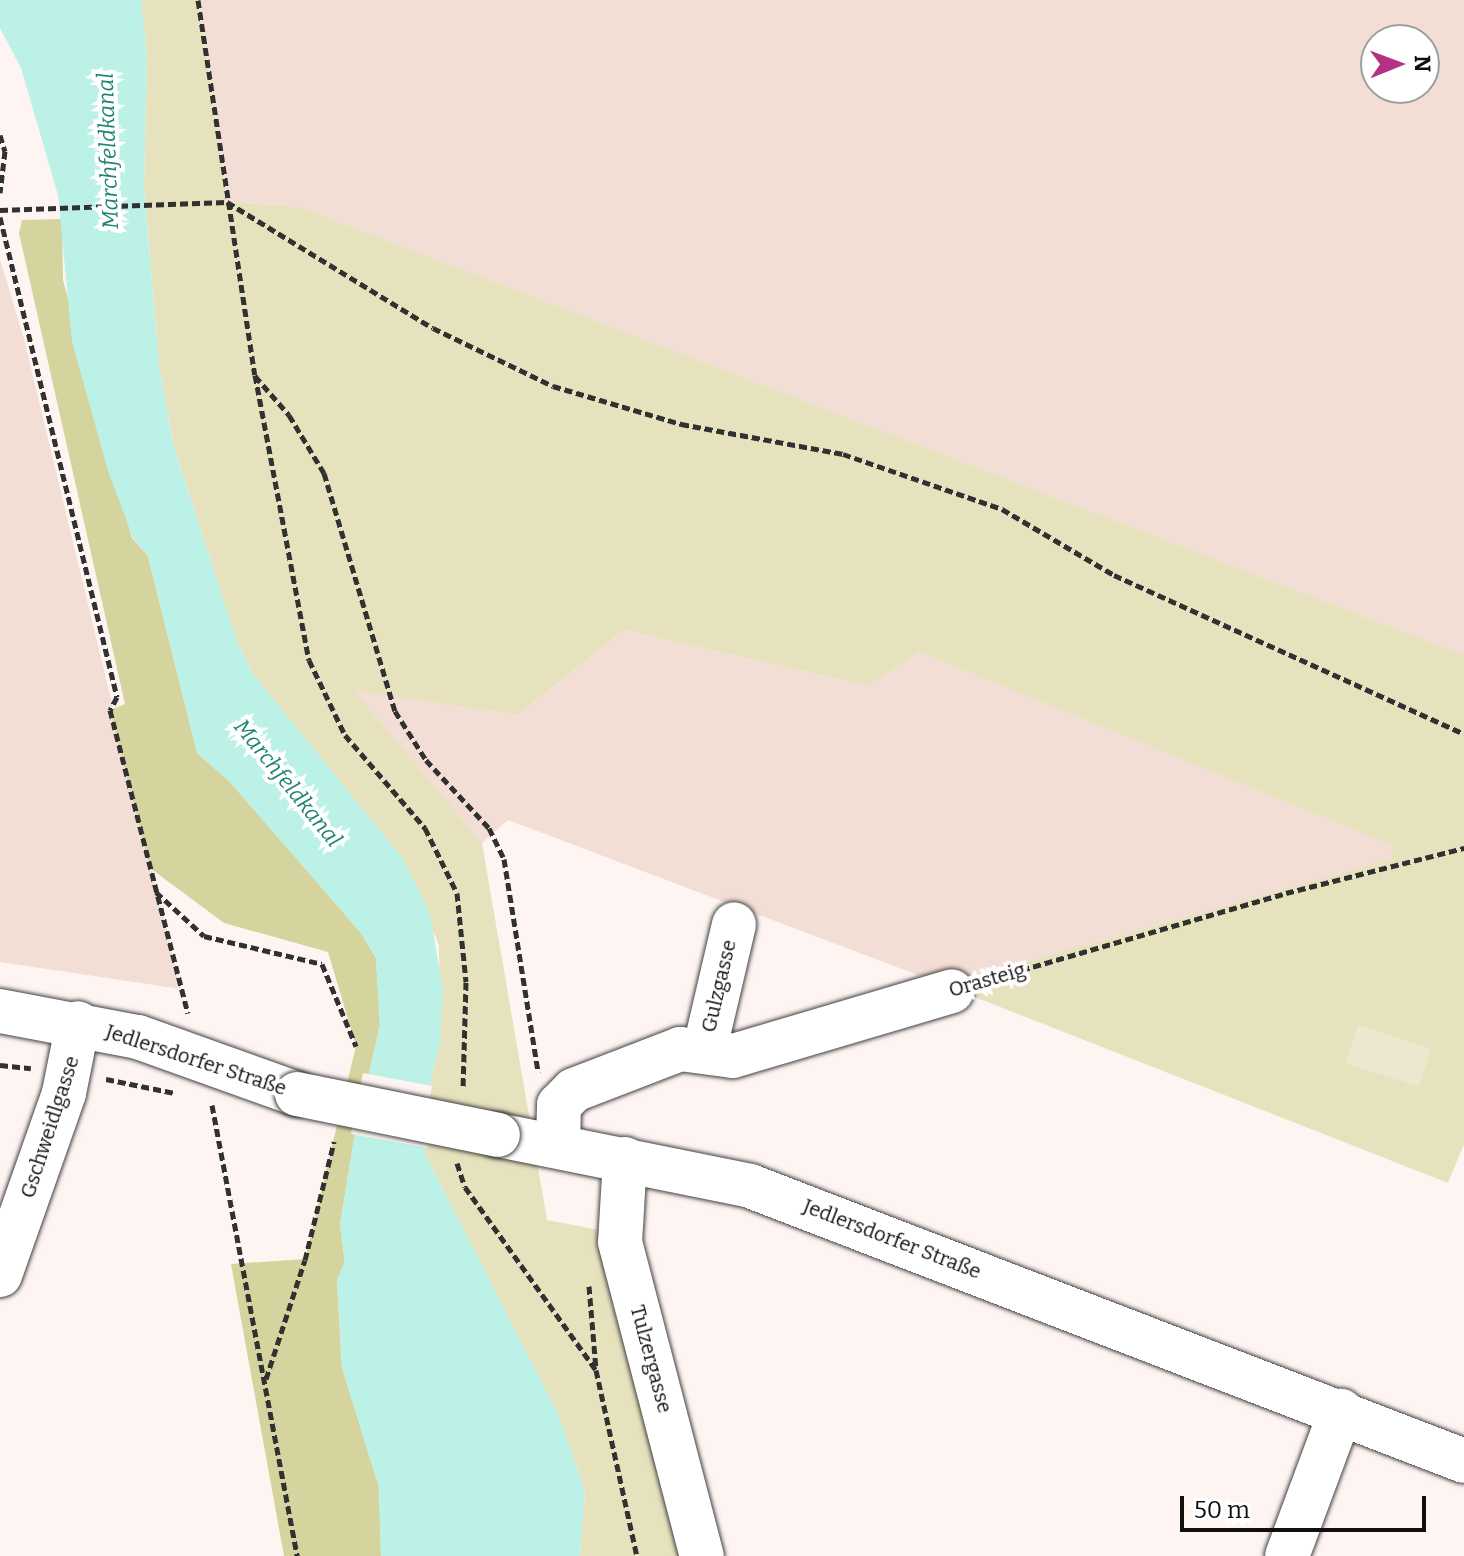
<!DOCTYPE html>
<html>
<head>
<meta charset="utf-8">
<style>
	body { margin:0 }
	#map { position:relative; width:1464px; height:1556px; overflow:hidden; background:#fef5f2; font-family:Bitter,serif }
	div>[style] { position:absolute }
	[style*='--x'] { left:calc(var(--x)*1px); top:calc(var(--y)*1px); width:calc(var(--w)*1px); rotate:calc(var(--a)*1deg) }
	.farmland>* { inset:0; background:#f2ded4 }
	.green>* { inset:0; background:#e6e2be }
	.forest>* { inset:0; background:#d5d39e }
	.pitch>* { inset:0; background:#eee7cf; transform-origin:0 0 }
	.water>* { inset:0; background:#bbf1e6 }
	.pier>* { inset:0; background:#fef5f2 }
	.path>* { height:5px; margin-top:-2.5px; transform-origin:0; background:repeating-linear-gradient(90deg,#313131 0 8px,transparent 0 12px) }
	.roads { filter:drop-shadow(0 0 2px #424242) drop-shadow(0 0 2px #424242) }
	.minor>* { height:44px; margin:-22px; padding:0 22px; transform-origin:22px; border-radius:22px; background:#fff }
	.bridges { filter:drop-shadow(0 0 2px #424242) drop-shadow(0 0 2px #424242) }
	.minor-bridge>* { height:44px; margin:-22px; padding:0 22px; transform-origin:22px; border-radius:22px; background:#fff }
	span { translate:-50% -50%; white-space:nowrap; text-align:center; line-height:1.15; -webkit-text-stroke:8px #fff; paint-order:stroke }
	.street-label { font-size:20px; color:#0f0f0f }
	.water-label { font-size:22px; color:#1f8374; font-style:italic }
	.north { position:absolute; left:1360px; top:24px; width:80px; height:80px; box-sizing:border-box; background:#fff; border:2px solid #9f9f9f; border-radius:50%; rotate:89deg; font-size:22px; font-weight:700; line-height:32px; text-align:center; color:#0f0f0f }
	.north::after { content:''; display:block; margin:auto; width:28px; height:36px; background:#b43284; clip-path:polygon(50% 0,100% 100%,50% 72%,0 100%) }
	.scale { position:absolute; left:1180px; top:1496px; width:246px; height:36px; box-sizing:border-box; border:4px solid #0f0f0f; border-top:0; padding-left:10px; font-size:24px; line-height:28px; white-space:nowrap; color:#0f0f0f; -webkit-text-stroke:6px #fff; paint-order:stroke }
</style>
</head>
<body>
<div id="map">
	<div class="farmland">
		<i style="clip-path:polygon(evenodd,198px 0,1464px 0,1464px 655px,300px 207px,227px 202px,198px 0,1376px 40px,1424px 40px,1424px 88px,1376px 88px,1376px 40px)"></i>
		<i style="clip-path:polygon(0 259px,24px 339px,181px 989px,0 962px)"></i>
		<i style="clip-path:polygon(624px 630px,869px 686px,919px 652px,1391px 845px,1394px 859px,944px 985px,508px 820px,482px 843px,351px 689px,518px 715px)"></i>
	</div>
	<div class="green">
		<i style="clip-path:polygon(141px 0,198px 0,227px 202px,300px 207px,1464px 655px,1464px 1144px,1448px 1183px,944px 985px,1393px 859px,1391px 845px,919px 652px,869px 686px,624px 630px,518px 715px,353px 690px,482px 843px,547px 1220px,605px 1231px,684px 1556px,580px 1556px,585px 1491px,559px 1416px,425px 1154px,422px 1118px,440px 1042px,439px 945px,403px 859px,253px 674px,238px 644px,174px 448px,159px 365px,144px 187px,147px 54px)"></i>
	</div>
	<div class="forest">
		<i style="clip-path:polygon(62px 219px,63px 280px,132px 538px,148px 556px,197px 753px,230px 782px,361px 933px,376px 958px,380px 1025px,354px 1139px,340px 1225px,345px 1262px,337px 1280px,342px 1368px,379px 1487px,381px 1556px,284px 1556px,231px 1264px,305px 1259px,356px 1046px,328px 952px,224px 923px,150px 868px,110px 710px,125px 704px,19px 233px,22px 220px)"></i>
	</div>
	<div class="pitch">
		<i style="left:1358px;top:1025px;width:77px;height:40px;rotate:18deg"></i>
	</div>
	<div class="water">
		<i style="clip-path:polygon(0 0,141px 0,147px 54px,144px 188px,159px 365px,174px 448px,238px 644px,253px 674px,403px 859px,430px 913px,443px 991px,440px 1042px,422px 1118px,425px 1154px,559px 1416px,585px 1491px,580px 1556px,381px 1556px,379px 1487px,342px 1368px,337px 1280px,345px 1262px,340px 1225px,354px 1139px,380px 1025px,376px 958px,361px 933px,230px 782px,197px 753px,148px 556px,133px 538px,108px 471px,72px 342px,58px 195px,21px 68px,0 28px)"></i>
	</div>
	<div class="pier">
		<i style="clip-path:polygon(363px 1073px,432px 1086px,426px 1118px,428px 1148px,351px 1134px)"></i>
	</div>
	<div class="path">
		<i style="--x:198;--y:0;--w:379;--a:81.4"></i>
		<i style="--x:255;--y:375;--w:290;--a:79.3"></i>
		<i style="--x:309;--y:660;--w:83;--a:64.4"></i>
		<i style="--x:345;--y:735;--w:123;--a:49.3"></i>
		<i style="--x:425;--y:828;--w:72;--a:63.8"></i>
		<i style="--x:457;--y:893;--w:89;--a:84.2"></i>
		<i style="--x:466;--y:982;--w:107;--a:91.6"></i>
		<i style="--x:0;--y:135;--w:17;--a:73"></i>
		<i style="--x:5;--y:151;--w:42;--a:96.8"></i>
		<i style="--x:0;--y:210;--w:227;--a:-2"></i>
		<i style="--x:227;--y:202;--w:241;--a:31.5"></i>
		<i style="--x:433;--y:328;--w:133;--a:25.8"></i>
		<i style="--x:553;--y:386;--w:134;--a:16.5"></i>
		<i style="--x:681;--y:424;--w:165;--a:10.5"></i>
		<i style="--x:843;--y:454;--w:168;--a:19.1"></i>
		<i style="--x:1002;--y:509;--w:130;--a:30.5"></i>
		<i style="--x:1114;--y:575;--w:384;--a:24.4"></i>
		<i style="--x:0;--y:217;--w:494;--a:76.3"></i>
		<i style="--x:117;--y:697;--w:15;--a:118"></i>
		<i style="--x:110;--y:710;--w:313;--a:75.6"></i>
		<i style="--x:255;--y:376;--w:52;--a:48.9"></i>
		<i style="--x:289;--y:415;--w:68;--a:58.9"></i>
		<i style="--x:324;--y:473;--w:248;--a:73.4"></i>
		<i style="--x:395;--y:711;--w:58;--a:57.7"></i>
		<i style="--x:426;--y:760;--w:93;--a:47.2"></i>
		<i style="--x:489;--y:828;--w:34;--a:64"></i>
		<i style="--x:504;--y:859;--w:216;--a:80.9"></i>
		<i style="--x:156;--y:892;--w:65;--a:42.5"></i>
		<i style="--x:204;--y:936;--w:121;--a:13.3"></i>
		<i style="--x:322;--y:964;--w:89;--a:67.5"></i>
		<i style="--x:987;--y:980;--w:311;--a:-16.2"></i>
		<i style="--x:1286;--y:893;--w:184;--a:-14.2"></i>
		<i style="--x:0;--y:1065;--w:31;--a:6"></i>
		<i style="--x:106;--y:1079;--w:70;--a:11.5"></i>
		<i style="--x:212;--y:1105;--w:459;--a:79.3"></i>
		<i style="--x:457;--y:1163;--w:25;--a:72"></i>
		<i style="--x:465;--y:1187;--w:225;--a:54.4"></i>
		<i style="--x:589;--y:1286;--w:84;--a:85.2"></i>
		<i style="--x:596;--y:1370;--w:190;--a:77.6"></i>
		<i style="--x:266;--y:1379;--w:125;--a:-71.9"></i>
		<i style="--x:305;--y:1260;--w:122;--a:-76.2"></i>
	</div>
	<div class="roads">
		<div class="minor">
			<i style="--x:0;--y:1011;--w:140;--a:10.7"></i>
			<i style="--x:138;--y:1037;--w:169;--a:19.7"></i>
			<i style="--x:705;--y:1048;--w:127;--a:-76.8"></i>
			<i style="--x:498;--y:1135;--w:257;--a:11.4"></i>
			<i style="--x:750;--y:1186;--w:765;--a:21.06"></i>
			<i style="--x:558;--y:1146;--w:41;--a:-88.6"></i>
			<i style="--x:559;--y:1105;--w:21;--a:-45"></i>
			<i style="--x:574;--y:1090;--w:114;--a:-21.1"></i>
			<i style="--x:680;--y:1049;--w:53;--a:7.5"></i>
			<i style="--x:733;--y:1056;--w:228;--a:-16.5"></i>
			<i style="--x:625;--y:1159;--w:83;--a:93.4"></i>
			<i style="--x:620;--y:1242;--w:325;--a:75.4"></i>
			<i style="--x:0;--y:1275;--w:193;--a:-70.6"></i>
			<i style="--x:64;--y:1093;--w:71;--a:-78.7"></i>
			<i style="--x:1287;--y:1556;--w:155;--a:-69.6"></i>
		</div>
	</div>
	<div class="bridges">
		<div class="minor-bridge">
			<i style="--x:297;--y:1094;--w:205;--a:11.5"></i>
		</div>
	</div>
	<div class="street-label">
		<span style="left:987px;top:980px;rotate:-16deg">Orasteig</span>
		<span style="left:719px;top:986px;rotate:-77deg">Gulzgasse</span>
		<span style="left:196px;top:1060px;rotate:18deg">Jedlersdorfer Straße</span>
		<span style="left:50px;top:1127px;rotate:-72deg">Gschweidlgasse</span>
		<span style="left:892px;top:1239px;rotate:21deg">Jedlersdorfer Straße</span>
		<span style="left:651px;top:1359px;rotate:75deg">Tulzergasse</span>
	</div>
	<div class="water-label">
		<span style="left:108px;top:151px;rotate:-92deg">Marchfeldkanal</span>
		<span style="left:288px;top:783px;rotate:51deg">Marchfeldkanal</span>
	</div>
	<div class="north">N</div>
	<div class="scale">50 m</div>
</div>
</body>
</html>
